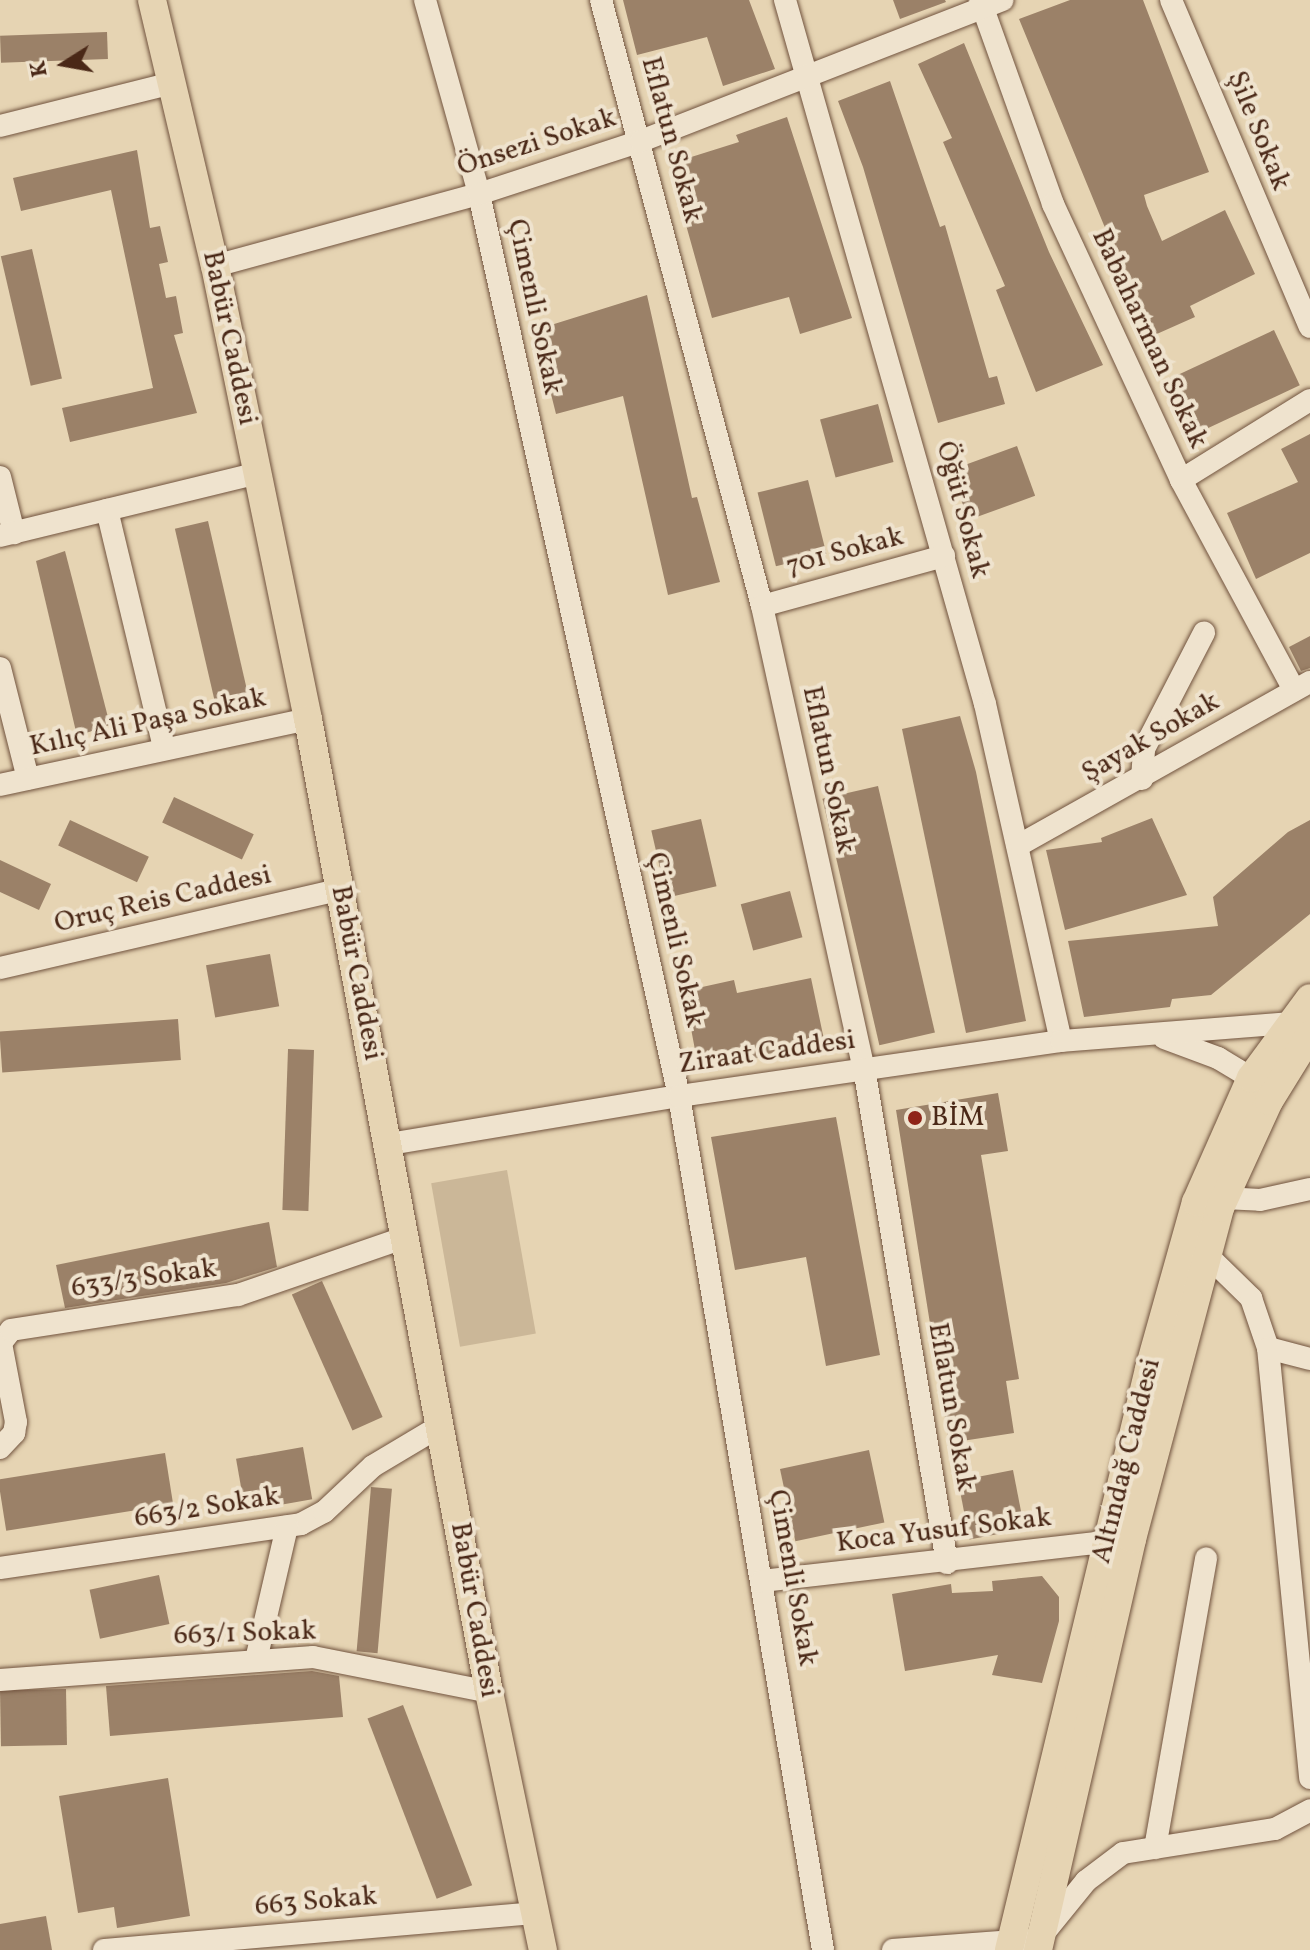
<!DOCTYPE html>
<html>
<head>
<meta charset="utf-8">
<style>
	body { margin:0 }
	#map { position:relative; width:1310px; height:1950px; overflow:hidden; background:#e6d4b3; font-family:Vollkorn,serif }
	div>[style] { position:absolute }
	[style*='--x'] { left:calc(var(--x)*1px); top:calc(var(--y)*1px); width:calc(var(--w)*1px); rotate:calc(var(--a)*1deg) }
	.green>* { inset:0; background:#cbb798; transform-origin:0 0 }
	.building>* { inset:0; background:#9b8168; transform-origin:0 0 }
	.roads { filter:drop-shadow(0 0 2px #71533e) drop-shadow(0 0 2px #71533e) }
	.minor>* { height:22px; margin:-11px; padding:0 11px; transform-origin:11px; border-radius:11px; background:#efe3ce }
	.major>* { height:28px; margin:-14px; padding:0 14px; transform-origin:14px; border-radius:14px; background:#e6d4b3 }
	.dots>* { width:22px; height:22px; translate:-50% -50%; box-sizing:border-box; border:4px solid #efe3ce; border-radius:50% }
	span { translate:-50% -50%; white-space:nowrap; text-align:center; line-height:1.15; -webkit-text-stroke:8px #efe3ce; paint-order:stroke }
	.street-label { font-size:28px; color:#4a2817 }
	.poi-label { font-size:28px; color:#4a2817 }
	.left { translate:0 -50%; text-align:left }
	.north { position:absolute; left:24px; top:24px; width:80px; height:80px; -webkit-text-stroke:6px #efe3ce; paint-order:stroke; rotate:259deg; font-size:22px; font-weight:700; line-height:32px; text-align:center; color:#4a2817 }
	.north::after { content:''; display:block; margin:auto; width:28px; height:36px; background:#4a2817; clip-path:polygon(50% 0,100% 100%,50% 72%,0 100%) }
</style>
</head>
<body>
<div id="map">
	<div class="green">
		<i style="left:507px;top:1170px;width:166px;height:77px;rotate:80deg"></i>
	</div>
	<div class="building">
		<i style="clip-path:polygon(623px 0,749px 0,775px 69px,723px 86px,707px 37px,637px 55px)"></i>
		<i style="clip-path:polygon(893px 0,945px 0,946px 2px,900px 19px)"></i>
		<i style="clip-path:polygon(1070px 0,1143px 0,1209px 172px,1144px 195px,1147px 206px,1162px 241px,1225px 210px,1255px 274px,1190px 306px,1195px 317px,1150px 337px,1019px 19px)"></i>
		<i style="left:107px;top:32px;width:27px;height:107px;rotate:88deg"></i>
		<i style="clip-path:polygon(964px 43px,1049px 252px,1103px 365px,1036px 392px,996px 290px,1005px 286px,943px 142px,952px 138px,918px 64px)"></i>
		<i style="clip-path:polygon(890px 81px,940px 227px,945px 225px,989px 378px,997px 376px,1005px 404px,938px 423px,863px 167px,838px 101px)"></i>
		<i style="clip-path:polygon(787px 117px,852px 318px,800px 334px,789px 297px,712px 318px,669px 164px,739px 142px,736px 135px)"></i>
		<i style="clip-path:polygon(137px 150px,150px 228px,160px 226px,168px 262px,159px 264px,166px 298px,176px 296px,183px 333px,174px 335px,197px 413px,70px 442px,62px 408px,153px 388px,111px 190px,21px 211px,13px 178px)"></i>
		<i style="left:32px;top:249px;width:133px;height:32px;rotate:77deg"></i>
		<i style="clip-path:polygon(647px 295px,692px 498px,697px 497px,720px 582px,668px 595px,623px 396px,556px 414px,535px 330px)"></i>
		<i style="left:1274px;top:330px;width:61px;height:117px;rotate:65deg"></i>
		<i style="left:878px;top:404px;width:60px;height:60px;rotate:75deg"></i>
		<i style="clip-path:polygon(1310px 434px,1310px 553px,1256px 579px,1227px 513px,1298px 482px,1281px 449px)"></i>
		<i style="left:1017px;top:446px;width:53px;height:71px;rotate:70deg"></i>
		<i style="left:808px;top:480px;width:76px;height:52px;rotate:76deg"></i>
		<i style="left:208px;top:521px;width:178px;height:34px;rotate:77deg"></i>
		<i style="clip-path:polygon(65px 551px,110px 725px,77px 736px,36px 561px)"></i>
		<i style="clip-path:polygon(1310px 636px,1310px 668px,1301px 671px,1289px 647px)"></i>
		<i style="clip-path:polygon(960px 716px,976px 772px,1026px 1021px,966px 1033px,902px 729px)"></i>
		<i style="left:878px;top:786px;width:253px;height:57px;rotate:77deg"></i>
		<i style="left:174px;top:797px;width:88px;height:28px;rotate:25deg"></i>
		<i style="clip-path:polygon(1152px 818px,1187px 895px,1065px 930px,1046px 850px,1102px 842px,1101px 838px)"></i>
		<i style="left:701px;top:819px;width:69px;height:51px;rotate:77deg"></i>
		<i style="left:70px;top:820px;width:87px;height:28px;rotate:25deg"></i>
		<i style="clip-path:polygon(1310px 820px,1310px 914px,1211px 995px,1172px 999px,1170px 1007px,1084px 1017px,1068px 941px,1218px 926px,1213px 897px,1288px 832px)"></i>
		<i style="clip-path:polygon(0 860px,51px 884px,39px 910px,0 892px)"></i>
		<i style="left:790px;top:891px;width:48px;height:51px;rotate:75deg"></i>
		<i style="left:270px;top:954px;width:53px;height:65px;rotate:80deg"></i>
		<i style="clip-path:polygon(811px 978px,826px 1049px,698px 1066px,684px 991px,734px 980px,737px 993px)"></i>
		<i style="left:178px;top:1019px;width:41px;height:179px;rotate:86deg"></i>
		<i style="left:314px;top:1050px;width:161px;height:26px;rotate:92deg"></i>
		<i style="clip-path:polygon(998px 1093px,1008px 1151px,981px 1155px,1019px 1379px,1006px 1381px,1014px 1433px,949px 1443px,896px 1110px)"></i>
		<i style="clip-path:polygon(836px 1117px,880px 1355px,826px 1366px,806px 1257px,735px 1270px,711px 1137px)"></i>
		<i style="clip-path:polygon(269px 1222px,277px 1267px,226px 1283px,65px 1308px,56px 1265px)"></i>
		<i style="left:322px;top:1281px;width:149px;height:33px;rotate:66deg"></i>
		<i style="left:303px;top:1447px;width:53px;height:68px;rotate:80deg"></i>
		<i style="left:869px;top:1450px;width:74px;height:91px;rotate:78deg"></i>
		<i style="left:165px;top:1453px;width:52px;height:169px;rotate:81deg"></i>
		<i style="left:1013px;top:1470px;width:60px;height:56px;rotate:79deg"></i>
		<i style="left:371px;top:1487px;width:21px;height:165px;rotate:5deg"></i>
		<i style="left:159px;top:1575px;width:50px;height:71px;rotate:78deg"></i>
		<i style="clip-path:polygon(1042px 1576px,1059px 1597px,1059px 1621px,1042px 1683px,992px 1675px,998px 1655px,905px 1671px,892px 1594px,951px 1584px,952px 1593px,993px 1591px,992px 1581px)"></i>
		<i style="clip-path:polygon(312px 1671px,339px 1676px,343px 1717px,110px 1736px,106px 1686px)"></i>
		<i style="left:66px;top:1689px;width:56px;height:66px;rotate:89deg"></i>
		<i style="left:403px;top:1705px;width:193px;height:38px;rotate:69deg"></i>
		<i style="clip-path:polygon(168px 1778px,190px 1916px,117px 1928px,114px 1907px,78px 1913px,59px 1796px)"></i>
		<i style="clip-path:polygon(46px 1916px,52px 1950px,0 1950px,0 1924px)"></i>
	</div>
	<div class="roads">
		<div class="minor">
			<i style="--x:425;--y:0;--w:201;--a:74.4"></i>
			<i style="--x:479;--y:194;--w:924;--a:77.5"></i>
			<i style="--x:679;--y:1096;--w:866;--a:80.43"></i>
			<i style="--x:601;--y:0;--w:627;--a:75.12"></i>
			<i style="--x:762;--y:606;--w:473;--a:77.6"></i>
			<i style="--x:864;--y:1068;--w:502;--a:80.48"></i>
			<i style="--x:785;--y:0;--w:732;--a:74.14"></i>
			<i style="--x:985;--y:704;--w:345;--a:77.3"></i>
			<i style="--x:980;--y:0;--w:217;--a:70.3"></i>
			<i style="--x:1053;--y:204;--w:304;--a:65.1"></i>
			<i style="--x:1181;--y:480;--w:238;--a:61.7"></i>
			<i style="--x:1171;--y:0;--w:355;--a:67"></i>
			<i style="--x:0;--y:126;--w:178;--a:-14"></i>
			<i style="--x:215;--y:266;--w:274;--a:-15.3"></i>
			<i style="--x:479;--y:194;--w:170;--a:-18.1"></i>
			<i style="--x:641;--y:141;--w:388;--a:-21.3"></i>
			<i style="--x:0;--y:477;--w:58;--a:76"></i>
			<i style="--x:1181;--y:480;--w:152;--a:-31.8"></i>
			<i style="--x:107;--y:510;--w:245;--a:76.5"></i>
			<i style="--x:0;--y:536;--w:266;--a:-13.7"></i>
			<i style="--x:762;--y:606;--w:189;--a:-15.4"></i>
			<i style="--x:0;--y:668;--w:114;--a:75.8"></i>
			<i style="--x:1142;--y:779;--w:30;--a:-86"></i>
			<i style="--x:1144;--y:749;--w:131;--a:-62.7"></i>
			<i style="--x:0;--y:785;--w:315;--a:-12.1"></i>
			<i style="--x:1021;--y:844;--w:331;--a:-29.3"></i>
			<i style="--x:0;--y:968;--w:348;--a:-13"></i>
			<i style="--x:1164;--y:1038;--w:58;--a:20.3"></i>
			<i style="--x:1218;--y:1058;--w:39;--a:31"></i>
			<i style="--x:389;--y:1144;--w:294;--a:-9.4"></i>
			<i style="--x:679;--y:1096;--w:386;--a:-8.2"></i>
			<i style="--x:1061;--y:1041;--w:230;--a:-4.5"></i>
			<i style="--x:1224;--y:1198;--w:36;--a:3"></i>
			<i style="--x:1260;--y:1200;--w:51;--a:-12.4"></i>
			<i style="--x:1207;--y:1255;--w:62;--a:44.3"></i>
			<i style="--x:1251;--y:1298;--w:53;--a:71.2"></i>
			<i style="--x:1268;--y:1348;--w:432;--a:84.4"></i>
			<i style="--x:1268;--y:1348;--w:43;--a:14.7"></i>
			<i style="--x:0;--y:1448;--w:21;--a:-47"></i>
			<i style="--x:14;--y:1433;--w:11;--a:-80"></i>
			<i style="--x:16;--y:1422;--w:80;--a:-100.8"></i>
			<i style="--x:1;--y:1343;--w:16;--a:-52"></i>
			<i style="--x:11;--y:1330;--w:230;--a:-8.8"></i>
			<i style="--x:238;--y:1295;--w:178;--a:-19"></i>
			<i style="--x:0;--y:1568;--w:304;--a:-8.3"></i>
			<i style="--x:301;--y:1524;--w:26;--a:-28"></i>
			<i style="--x:324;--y:1512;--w:67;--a:-43.2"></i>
			<i style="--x:373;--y:1466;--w:78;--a:-30.8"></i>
			<i style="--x:762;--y:1581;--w:363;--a:-6.5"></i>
			<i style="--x:256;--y:1660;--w:137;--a:-76.9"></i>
			<i style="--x:0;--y:1680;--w:314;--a:-4.2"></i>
			<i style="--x:313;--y:1657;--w:179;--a:11.2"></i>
			<i style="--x:1155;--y:1848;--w:294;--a:-80"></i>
			<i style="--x:1043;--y:1934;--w:68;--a:-50.9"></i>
			<i style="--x:1086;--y:1881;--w:46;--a:-37.1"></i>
			<i style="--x:1123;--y:1853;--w:154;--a:-9"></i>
			<i style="--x:1275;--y:1829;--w:40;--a:-28"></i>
			<i style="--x:104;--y:1950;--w:432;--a:-4.9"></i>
			<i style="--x:893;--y:1950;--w:134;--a:-4.3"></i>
		</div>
		<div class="major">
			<i style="--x:152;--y:0;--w:273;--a:76.7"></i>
			<i style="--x:215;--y:266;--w:462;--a:78.4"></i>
			<i style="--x:308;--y:719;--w:990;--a:79.46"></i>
			<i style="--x:489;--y:1692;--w:264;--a:78.2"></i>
			<i style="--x:1009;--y:1950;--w:598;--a:-76.45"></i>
			<i style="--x:1149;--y:1369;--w:173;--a:-74.3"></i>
			<i style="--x:1196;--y:1202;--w:136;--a:-66.1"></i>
			<i style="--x:1251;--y:1078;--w:99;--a:-53.6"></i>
			<i style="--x:1038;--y:1950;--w:422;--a:-77.1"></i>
			<i style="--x:1132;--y:1539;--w:342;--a:-75.1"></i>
			<i style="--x:1220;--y:1208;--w:118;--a:-65.4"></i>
			<i style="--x:1269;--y:1101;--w:78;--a:-58.2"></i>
		</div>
	</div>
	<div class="dots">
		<i style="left:915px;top:1118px;background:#8f2418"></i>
	</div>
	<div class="street-label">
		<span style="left:1258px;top:131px;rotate:68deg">Şile Sokak</span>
		<span style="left:671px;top:140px;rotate:75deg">Eflatun Sokak</span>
		<span style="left:537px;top:143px;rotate:-18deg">Önsezi Sokak</span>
		<span style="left:534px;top:307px;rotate:78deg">Çimenli Sokak</span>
		<span style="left:229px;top:338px;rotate:78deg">Babür Caddesi</span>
		<span style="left:1149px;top:339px;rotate:65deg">Babaharman Sokak</span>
		<span style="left:962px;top:510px;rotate:75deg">Öğüt Sokak</span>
		<span style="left:845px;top:552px;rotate:-15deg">701 Sokak</span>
		<span style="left:148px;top:723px;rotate:-12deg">Kılıç Ali Paşa Sokak</span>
		<span style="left:1151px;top:738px;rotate:-30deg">Şayak Sokak</span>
		<span style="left:828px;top:770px;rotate:78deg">Eflatun Sokak</span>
		<span style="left:163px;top:900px;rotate:-13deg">Oruç Reis Caddesi</span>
		<span style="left:675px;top:940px;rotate:77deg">Çimenli Sokak</span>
		<span style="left:356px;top:973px;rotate:79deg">Babür Caddesi</span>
		<span style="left:767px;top:1053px;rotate:-8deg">Ziraat Caddesi</span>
		<span style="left:144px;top:1279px;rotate:-8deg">633/3 Sokak</span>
		<span style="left:951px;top:1407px;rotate:80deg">Eflatun Sokak</span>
		<span style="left:1127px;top:1461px;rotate:-76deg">Altındağ Caddesi</span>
		<span style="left:207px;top:1508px;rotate:-9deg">663/2 Sokak</span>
		<span style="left:944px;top:1531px;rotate:-7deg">Koca Yusuf Sokak</span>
		<span style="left:792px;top:1578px;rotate:80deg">Çimenli Sokak</span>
		<span style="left:474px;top:1610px;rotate:80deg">Babür Caddesi</span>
		<span style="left:245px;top:1634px;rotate:-2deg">663/1 Sokak</span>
		<span style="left:316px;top:1902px;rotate:-5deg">663 Sokak</span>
	</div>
	<div class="poi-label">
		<span class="left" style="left:931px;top:1118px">BİM</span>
	</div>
	<div class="north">K</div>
</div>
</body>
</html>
